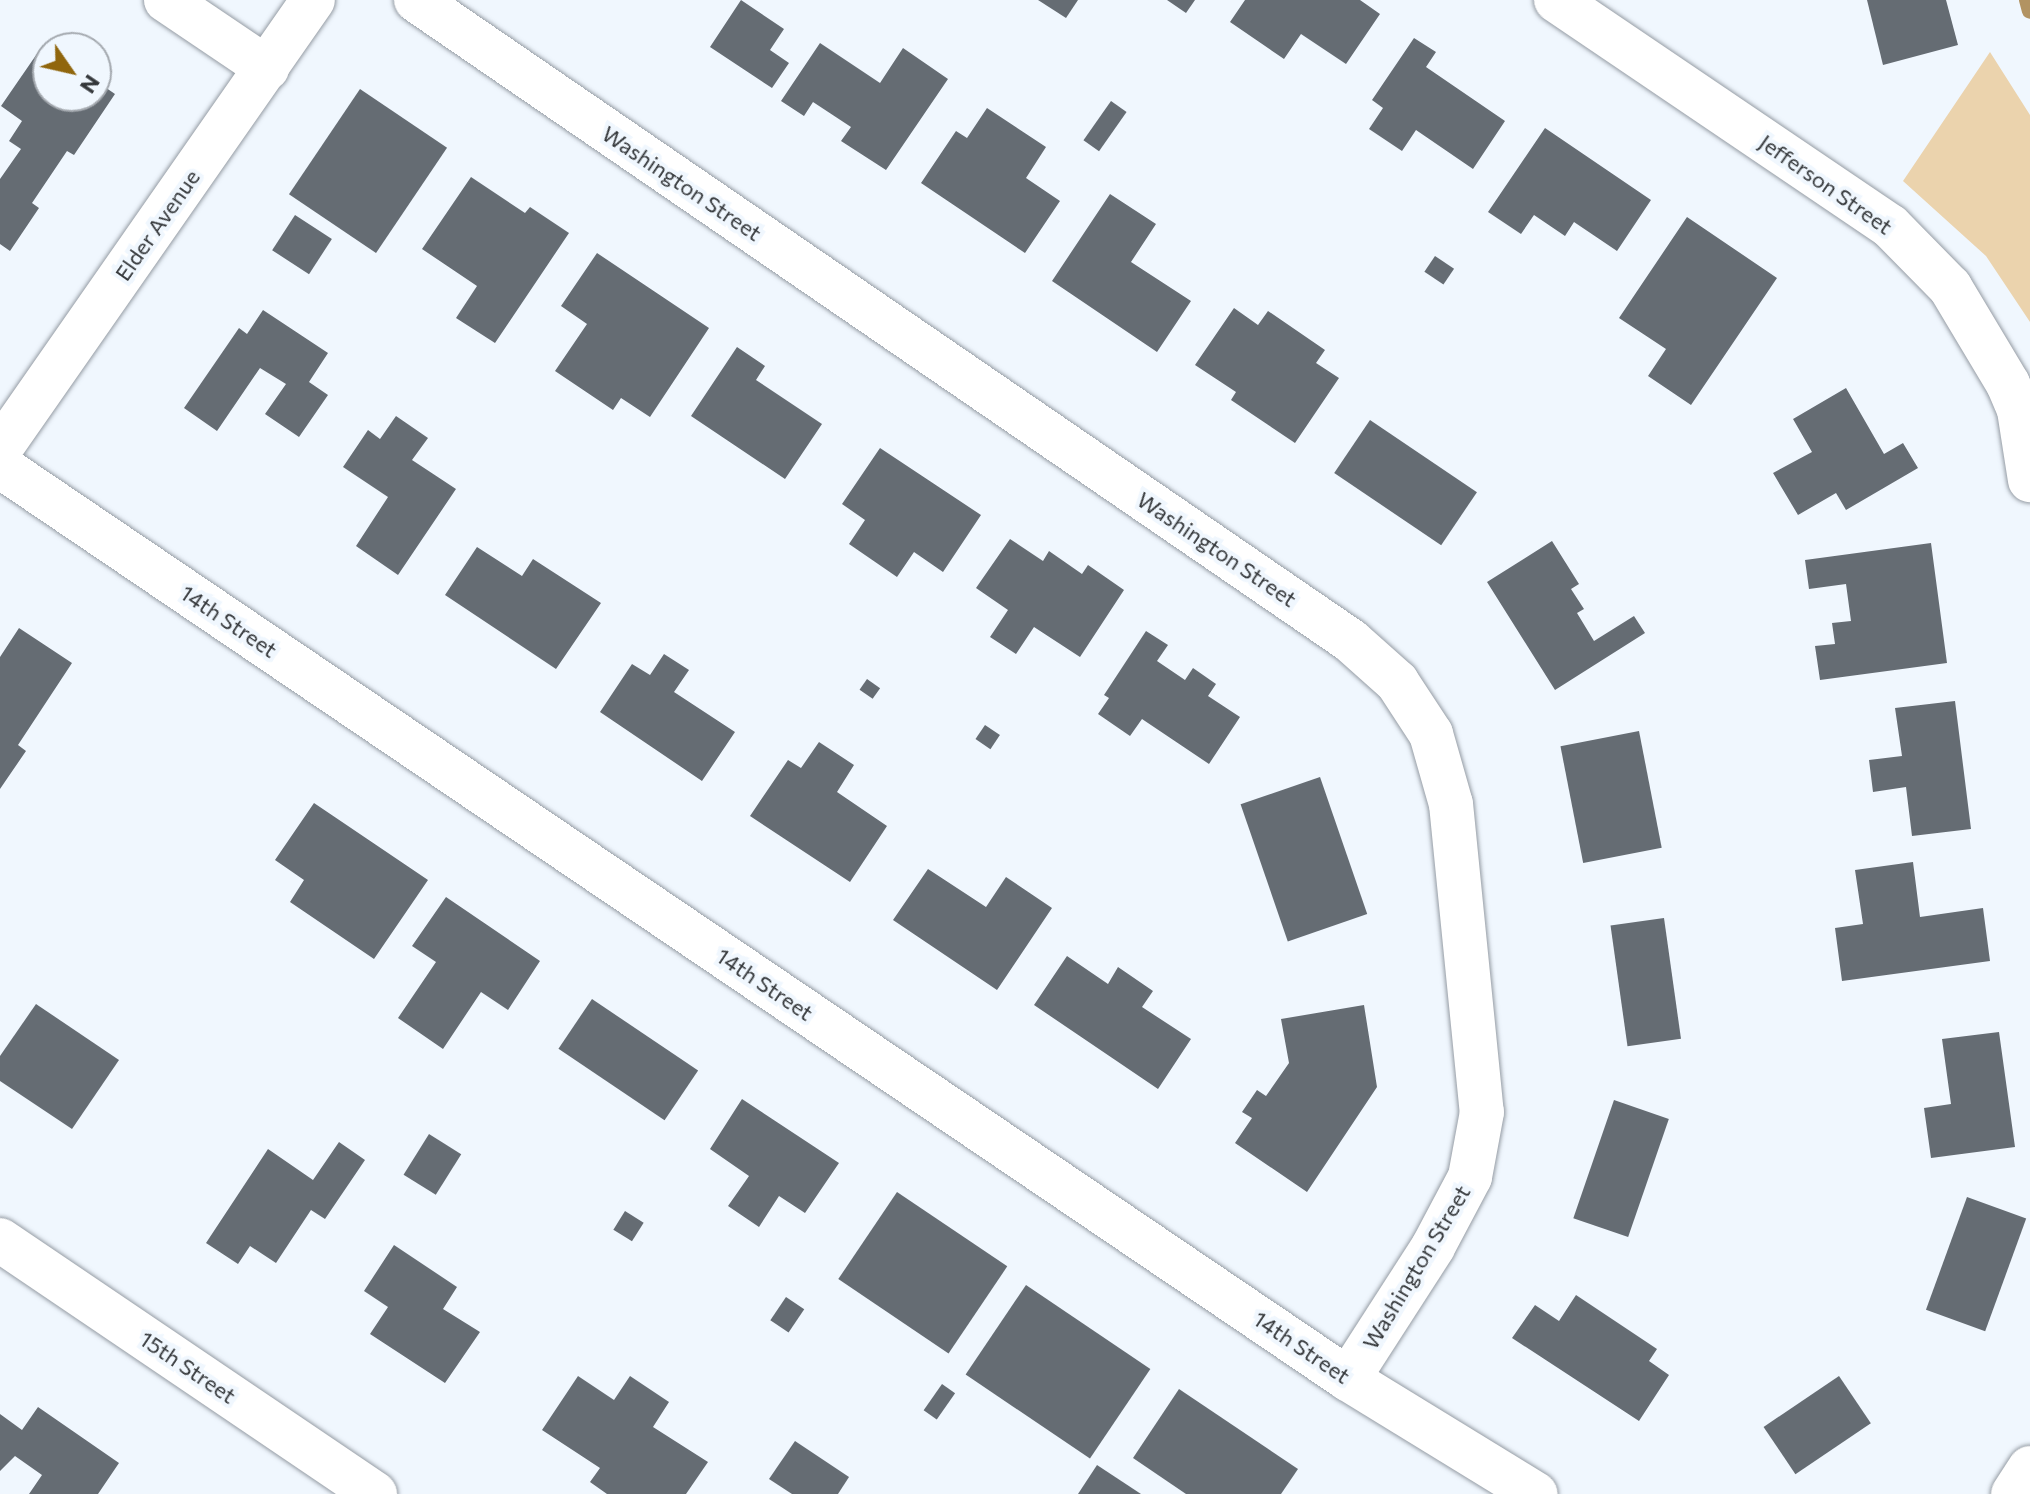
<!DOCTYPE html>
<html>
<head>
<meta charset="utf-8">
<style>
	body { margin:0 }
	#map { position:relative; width:2030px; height:1494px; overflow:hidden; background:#f0f7fe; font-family:Commissioner,sans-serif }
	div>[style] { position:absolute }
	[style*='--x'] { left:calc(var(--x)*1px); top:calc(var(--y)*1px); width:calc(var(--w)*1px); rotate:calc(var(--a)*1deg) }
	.green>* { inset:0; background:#ebd3ad }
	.stream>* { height:16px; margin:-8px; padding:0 8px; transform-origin:8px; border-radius:8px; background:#b29362 }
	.building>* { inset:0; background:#656c73; transform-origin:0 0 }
	.roads { filter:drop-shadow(0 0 2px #959ca4) drop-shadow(0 0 2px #959ca4) }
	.street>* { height:44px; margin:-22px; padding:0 22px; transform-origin:22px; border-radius:22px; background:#fff }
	span { translate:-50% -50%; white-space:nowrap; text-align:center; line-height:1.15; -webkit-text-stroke:8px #f0f7fe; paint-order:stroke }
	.street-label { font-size:22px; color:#34373a }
	.north { position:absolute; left:32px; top:32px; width:80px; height:80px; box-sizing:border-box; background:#f0f7fe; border:2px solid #a5aab0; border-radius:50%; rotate:124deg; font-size:22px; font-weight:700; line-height:32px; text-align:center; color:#34373a }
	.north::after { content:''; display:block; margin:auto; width:28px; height:36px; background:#90660d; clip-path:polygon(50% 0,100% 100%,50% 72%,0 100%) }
</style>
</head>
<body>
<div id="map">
	<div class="green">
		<i style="clip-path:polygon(1990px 52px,2030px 115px,2030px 322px,1986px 256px,1903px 181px)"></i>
	</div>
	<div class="stream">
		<i style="--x:2027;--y:0;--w:11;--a:75"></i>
	</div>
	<div class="building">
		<i style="clip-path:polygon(741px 0,784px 29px,770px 50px,789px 63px,772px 88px,710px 47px)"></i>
		<i style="clip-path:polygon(1038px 0,1078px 0,1066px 18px)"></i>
		<i style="clip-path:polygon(1167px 0,1195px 0,1186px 13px)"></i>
		<i style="clip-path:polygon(1245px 0,1360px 0,1380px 14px,1346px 64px,1301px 34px,1284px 59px,1230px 22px)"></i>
		<i style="clip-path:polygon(1867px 0,1946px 0,1958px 45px,1883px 65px)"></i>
		<i style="clip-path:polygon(1414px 38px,1436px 52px,1426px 67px,1505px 121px,1473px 169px,1416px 130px,1402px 151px,1369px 129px,1383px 108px,1372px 100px)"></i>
		<i style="clip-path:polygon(820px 43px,880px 83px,903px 48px,948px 79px,886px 170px,841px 141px,851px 127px,813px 102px,804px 116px,781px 101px)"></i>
		<i style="clip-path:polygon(43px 45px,48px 48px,48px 96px,96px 96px,96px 81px,115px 94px,74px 155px,67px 151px,32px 203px,39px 208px,10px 251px,0 244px,0 179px,21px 149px,9px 141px,22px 121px,1px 106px)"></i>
		<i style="left:360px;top:89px;width:105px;height:127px;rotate:34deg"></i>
		<i style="left:1111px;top:101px;width:19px;height:48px;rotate:35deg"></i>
		<i style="clip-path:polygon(987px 108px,1046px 147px,1026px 178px,1060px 201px,1025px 253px,921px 183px,956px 131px,967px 138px)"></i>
		<i style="clip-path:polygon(1545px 128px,1651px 200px,1617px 251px,1574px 222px,1565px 236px,1534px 215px,1521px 234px,1488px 212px)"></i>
		<i style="clip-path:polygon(471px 177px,525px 213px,530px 207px,569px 233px,495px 343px,456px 318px,477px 286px,422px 249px)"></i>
		<i style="clip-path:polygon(1110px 194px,1156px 224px,1131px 262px,1191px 301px,1157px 352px,1052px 281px)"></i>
		<i style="left:295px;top:215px;width:44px;height:42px;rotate:33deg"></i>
		<i style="clip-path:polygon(1687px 217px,1777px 278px,1691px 405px,1648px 376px,1666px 349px,1619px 318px)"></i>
		<i style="clip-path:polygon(597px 253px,709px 328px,650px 417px,621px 398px,613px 410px,555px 371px,587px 324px,561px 306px)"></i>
		<i style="left:1435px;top:256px;width:23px;height:19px;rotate:34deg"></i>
		<i style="clip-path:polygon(1234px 308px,1258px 325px,1268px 311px,1325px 350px,1316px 363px,1339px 378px,1295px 443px,1231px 400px,1236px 392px,1195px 365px)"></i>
		<i style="clip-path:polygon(263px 310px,328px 353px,309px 382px,328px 395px,299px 437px,265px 414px,286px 384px,260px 368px,217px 431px,184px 408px,239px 328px,247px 334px)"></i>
		<i style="clip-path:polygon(737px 347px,765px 366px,756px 380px,822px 424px,785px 479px,691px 416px)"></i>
		<i style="clip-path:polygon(1846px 388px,1884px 454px,1903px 443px,1918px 468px,1846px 510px,1836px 493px,1798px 515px,1773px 473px,1812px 452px,1793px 419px)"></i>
		<i style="clip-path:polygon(396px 416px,428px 438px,412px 460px,456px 489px,398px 575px,356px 546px,388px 497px,343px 467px,368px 430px,380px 439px)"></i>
		<i style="left:1370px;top:420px;width:129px;height:64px;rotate:34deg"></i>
		<i style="clip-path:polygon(880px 448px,981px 515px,943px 572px,914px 552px,897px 577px,849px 544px,865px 520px,842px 504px)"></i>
		<i style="clip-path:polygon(1010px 539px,1043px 561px,1049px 551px,1082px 574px,1088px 565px,1124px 590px,1080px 657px,1034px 627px,1016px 654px,990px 637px,1008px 610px,976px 588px)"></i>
		<i style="clip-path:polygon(1552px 541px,1579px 584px,1571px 589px,1584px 609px,1577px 613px,1594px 641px,1634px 616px,1645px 633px,1555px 690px,1487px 582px)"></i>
		<i style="clip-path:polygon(1931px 543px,1947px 663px,1820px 680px,1815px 646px,1835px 644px,1832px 623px,1851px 621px,1846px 584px,1809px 589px,1805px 560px)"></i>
		<i style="clip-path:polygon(477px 547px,522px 576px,533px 559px,601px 603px,556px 669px,445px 595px)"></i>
		<i style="clip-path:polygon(19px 628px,72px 663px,18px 745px,26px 751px,0 789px,0 657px)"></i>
		<i style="clip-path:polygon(1146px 631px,1168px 645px,1157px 661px,1185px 680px,1193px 668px,1216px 684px,1208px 696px,1240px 717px,1209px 764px,1142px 719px,1130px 736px,1098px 714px,1109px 698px,1104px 695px)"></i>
		<i style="clip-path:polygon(664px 654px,689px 670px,674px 692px,735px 732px,702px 781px,600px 712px,632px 664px,650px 675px)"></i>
		<i style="left:867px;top:679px;width:16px;height:13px;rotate:35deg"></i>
		<i style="clip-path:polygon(1955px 701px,1971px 829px,1912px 836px,1906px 787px,1873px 792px,1869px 760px,1902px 756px,1895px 708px)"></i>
		<i style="left:985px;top:725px;width:18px;height:17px;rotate:34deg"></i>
		<i style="left:1639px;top:731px;width:119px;height:80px;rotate:79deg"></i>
		<i style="clip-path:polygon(819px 742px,854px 765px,837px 792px,887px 826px,850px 882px,750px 816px,788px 760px,801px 768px)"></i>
		<i style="left:1320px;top:777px;width:145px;height:84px;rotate:71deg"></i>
		<i style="clip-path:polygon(314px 803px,428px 880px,374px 959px,290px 902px,304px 880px,275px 860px)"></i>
		<i style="clip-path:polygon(1913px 862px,1920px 917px,1983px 908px,1990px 961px,1842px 981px,1835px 928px,1863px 924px,1855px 870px)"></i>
		<i style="clip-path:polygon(928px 869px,986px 907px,1006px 877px,1052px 908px,997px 990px,893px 920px)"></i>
		<i style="clip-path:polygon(446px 897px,540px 961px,508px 1010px,481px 992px,443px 1049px,398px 1018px,436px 962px,412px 946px)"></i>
		<i style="left:1664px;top:918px;width:122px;height:54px;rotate:82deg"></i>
		<i style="clip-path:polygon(1067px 956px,1108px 984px,1118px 967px,1153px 991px,1142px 1007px,1191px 1039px,1158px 1089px,1034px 1005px)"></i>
		<i style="left:592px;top:999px;width:128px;height:60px;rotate:34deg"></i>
		<i style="clip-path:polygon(36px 1004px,119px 1060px,72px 1129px,0 1081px,0 1056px)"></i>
		<i style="clip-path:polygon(1364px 1005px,1377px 1087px,1307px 1192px,1235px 1143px,1252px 1118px,1242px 1112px,1257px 1090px,1266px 1096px,1289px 1063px,1281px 1019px)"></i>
		<i style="clip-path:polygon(1999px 1032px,2015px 1147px,1931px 1158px,1924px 1108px,1951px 1104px,1942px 1039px)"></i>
		<i style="clip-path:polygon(742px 1099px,839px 1163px,805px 1213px,779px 1196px,759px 1227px,728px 1206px,749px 1176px,710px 1149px)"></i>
		<i style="left:1614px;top:1100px;width:58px;height:125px;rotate:19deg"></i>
		<i style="left:429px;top:1134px;width:38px;height:48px;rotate:32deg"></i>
		<i style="clip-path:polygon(339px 1142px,365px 1160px,325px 1219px,311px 1210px,276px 1263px,250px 1246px,238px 1264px,206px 1243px,268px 1149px,313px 1180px)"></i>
		<i style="left:897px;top:1192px;width:133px;height:105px;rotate:34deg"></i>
		<i style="left:1967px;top:1197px;width:63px;height:120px;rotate:20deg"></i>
		<i style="left:625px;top:1211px;width:22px;height:22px;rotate:32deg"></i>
		<i style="clip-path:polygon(394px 1245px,457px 1287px,443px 1309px,480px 1332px,445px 1383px,370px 1334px,388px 1307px,364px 1291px)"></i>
		<i style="left:1026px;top:1285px;width:150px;height:108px;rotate:34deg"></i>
		<i style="clip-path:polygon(1576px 1295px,1657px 1349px,1649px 1361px,1669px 1375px,1639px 1421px,1512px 1338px,1535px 1305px,1559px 1321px)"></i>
		<i style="left:786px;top:1297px;width:22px;height:28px;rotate:34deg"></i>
		<i style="clip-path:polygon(578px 1376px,614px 1400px,630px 1376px,669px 1402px,653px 1427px,708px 1462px,686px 1494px,607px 1494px,590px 1482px,600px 1468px,542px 1430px)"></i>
		<i style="left:1839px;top:1376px;width:57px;height:91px;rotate:56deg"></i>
		<i style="left:942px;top:1384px;width:16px;height:32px;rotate:35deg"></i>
		<i style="clip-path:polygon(1179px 1389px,1298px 1469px,1281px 1494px,1186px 1494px,1133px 1458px)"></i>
		<i style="clip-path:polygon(38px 1407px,119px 1463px,98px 1494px,29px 1494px,42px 1475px,15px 1456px,0 1471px,0 1414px,22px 1430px)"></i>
		<i style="clip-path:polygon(795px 1441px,849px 1477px,838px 1494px,792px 1494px,769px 1479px)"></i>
		<i style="clip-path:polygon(1097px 1465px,1141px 1494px,1078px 1494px)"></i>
	</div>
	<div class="roads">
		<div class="street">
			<i style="--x:166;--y:0;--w:122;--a:34"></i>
			<i style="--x:416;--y:0;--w:1134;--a:34.43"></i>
			<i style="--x:1351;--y:641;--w:62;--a:41.7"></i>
			<i style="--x:1397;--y:682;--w:62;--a:56.8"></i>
			<i style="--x:1431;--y:734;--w:73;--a:74.1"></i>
			<i style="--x:1451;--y:804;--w:310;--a:84.3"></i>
			<i style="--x:1482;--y:1112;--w:66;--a:100.5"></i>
			<i style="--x:1470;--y:1177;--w:79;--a:117.9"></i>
			<i style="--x:1433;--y:1247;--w:157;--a:122.8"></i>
			<i style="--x:1556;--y:0;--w:403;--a:34.1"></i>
			<i style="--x:1890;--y:226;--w:86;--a:45.5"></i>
			<i style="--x:1950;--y:287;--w:113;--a:59.1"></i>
			<i style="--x:2008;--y:384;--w:28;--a:67"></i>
			<i style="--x:2019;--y:410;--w:71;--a:81.1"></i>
			<i style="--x:0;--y:449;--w:547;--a:-55.12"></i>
			<i style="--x:0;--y:466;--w:1628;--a:34.11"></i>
			<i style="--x:1348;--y:1379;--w:220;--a:31.5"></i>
			<i style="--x:0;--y:1240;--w:453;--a:34.1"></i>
			<i style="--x:2013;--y:1494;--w:31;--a:-57"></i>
		</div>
	</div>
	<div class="street-label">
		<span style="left:682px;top:183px;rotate:34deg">Washington Street</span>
		<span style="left:1826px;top:184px;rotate:35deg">Jefferson Street</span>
		<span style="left:157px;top:225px;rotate:-55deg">Elder Avenue</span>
		<span style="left:1217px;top:549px;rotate:34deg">Washington Street</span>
		<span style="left:229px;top:621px;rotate:34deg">14th Street</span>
		<span style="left:765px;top:984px;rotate:34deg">14th Street</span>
		<span style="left:1416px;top:1267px;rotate:-59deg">Washington Street</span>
		<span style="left:1302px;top:1347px;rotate:34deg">14th Street</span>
		<span style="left:188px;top:1367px;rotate:34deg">15th Street</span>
	</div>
	<div class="north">N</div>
</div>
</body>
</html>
